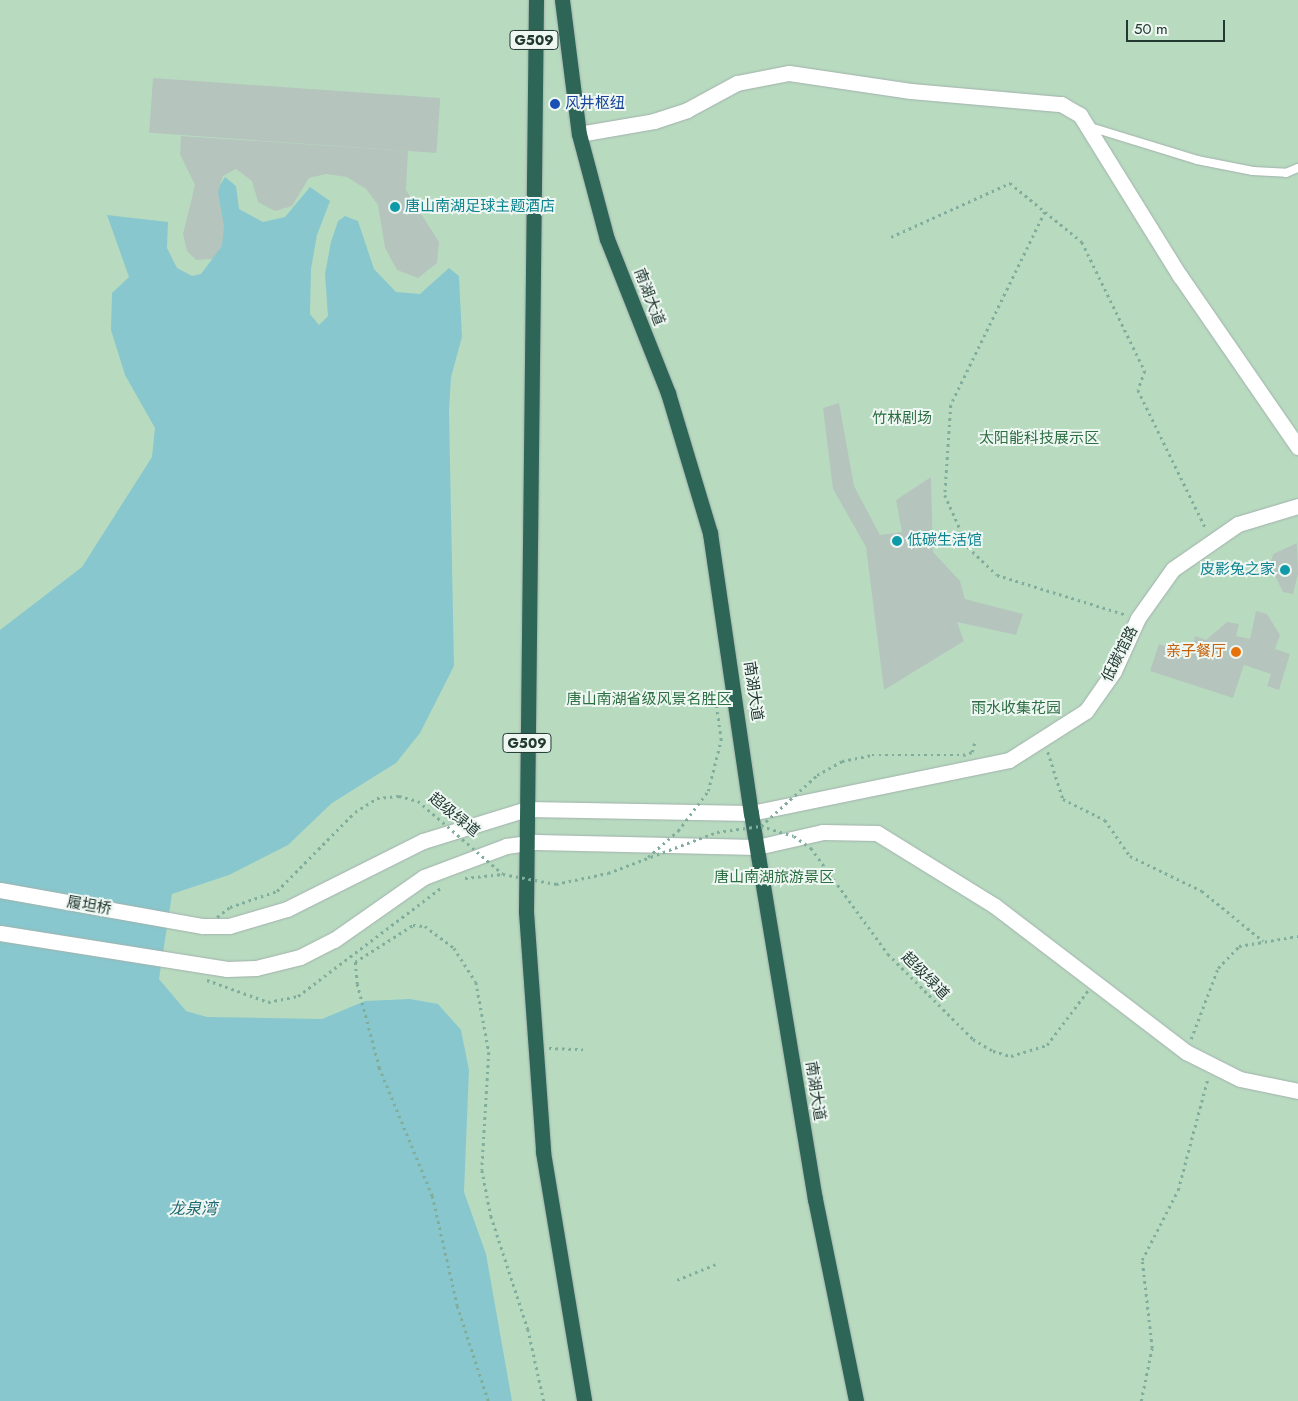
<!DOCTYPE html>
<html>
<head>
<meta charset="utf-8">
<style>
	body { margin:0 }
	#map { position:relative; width:1298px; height:1401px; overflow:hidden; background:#dfeae5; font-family:Jost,"Noto Sans SC",sans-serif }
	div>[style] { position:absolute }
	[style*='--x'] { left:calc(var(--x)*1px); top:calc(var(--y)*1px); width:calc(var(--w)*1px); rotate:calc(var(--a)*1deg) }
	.green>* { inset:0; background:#b8dbc0; transform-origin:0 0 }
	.water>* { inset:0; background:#88c7ce }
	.building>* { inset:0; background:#b5c5bd; transform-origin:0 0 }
	.path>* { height:2.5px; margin-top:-1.25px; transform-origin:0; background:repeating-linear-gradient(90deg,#80ad9c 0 2.5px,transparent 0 6.5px) }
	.roads { filter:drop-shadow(0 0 1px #a2b1ab) drop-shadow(0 0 1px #a2b1ab) }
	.lane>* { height:8px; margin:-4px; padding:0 4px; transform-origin:4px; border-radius:4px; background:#fff }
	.street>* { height:15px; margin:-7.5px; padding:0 7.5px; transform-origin:7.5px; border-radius:7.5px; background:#fff }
	.highway>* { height:15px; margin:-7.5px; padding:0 7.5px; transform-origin:7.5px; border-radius:7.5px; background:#2d6556 }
	.path-bridge>* { height:2.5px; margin-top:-1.25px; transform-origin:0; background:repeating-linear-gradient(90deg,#80ad9c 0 2.5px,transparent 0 6.5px) }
	.dots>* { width:14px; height:14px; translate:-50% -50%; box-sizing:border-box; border:2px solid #eff7f3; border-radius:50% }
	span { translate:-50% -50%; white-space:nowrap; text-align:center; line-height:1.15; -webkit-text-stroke:4px #eff7f3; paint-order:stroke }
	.shield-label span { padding:1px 4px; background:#eff7f3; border:1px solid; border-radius:4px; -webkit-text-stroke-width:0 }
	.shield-label { font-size:14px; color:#213931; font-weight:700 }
	.transit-label { font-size:15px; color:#164399 }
	.left { translate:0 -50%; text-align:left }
	.culture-label { font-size:15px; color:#0d838f }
	.right { translate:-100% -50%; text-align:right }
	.street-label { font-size:15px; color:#213931 }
	.park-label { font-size:15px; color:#2c6f42 }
	.food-label { font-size:15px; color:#c56008 }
	.water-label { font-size:16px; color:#1d6973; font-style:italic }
	.scale { position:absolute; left:1126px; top:20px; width:99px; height:22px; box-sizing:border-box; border:2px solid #213931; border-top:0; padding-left:6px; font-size:15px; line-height:18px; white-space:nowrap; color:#213931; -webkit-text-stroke:4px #eff7f3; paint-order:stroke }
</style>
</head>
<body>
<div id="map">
	<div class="green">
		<i style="left:0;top:0;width:1298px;height:1401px"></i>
	</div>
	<div class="water">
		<i style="clip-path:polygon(225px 177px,236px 186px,239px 209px,263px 222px,285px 217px,310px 187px,330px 201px,317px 235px,311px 269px,310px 314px,319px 325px,328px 316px,325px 274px,331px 242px,338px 221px,345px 216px,358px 221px,374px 269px,396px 292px,420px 294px,449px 268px,459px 276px,462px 337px,451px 377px,449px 411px,454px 666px,420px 733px,396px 763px,332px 803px,288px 845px,229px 875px,172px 894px,159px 979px,186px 1011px,207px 1017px,322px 1019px,365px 1001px,410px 999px,438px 1004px,461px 1030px,469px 1070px,464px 1192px,486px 1254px,512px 1401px,0 1401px,0 630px,82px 567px,152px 457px,155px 428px,125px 375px,111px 330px,112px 293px,129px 277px,107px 215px,168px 222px,167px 248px,177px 268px,192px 276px,201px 274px,213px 258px,220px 234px,216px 192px)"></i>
	</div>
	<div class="building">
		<i style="left:153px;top:78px;width:288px;height:55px;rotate:4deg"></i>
		<i style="clip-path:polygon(181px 136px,408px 151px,406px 190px,439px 242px,437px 263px,418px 278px,397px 270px,385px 248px,378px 205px,366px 189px,347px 177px,326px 174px,309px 178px,292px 206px,275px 211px,258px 202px,252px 181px,236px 169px,223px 176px,218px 192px,224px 226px,222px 246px,212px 259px,196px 260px,187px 251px,183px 234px,195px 185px,180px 154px)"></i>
		<i style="clip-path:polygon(839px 403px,854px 486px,880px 535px,902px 532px,896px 500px,931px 477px,933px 552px,960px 581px,965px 599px,1023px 614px,1016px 635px,957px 622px,964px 641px,884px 690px,866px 547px,833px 489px,823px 408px)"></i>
		<i style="clip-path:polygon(1297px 543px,1298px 574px,1293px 594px,1283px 592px,1270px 566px,1273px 554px)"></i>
		<i style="clip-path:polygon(1256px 611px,1267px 614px,1280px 635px,1275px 649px,1290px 654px,1279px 690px,1267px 686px,1271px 674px,1244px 665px,1233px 698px,1150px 671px,1159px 644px,1189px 655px,1195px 636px,1206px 640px,1227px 622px,1239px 624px,1236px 636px,1250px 639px)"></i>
	</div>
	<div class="path">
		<i style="--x:1045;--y:212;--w:215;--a:116"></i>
		<i style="--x:951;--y:405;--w:90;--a:93.8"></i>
		<i style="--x:945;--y:495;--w:57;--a:66.1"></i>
		<i style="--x:968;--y:547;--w:40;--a:44"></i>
		<i style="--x:997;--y:575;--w:133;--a:17.1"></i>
		<i style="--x:891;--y:237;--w:131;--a:-24.4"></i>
		<i style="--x:1010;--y:183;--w:93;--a:39.3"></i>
		<i style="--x:1082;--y:242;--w:144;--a:64"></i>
		<i style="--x:1145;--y:371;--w:20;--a:110"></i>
		<i style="--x:1138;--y:390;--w:155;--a:63.9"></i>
		<i style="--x:1048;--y:752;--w:49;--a:72.3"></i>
		<i style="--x:1063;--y:799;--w:47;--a:26.6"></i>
		<i style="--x:1105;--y:820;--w:44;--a:55.2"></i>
		<i style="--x:1130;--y:856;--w:80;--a:25.9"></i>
		<i style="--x:1202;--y:891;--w:79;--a:39.3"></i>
		<i style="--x:465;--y:878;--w:38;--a:-6"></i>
		<i style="--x:207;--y:980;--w:65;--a:19.8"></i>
		<i style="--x:268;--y:1002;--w:31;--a:-11"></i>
		<i style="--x:298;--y:996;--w:181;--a:-37.1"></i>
		<i style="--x:1191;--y:1039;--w:76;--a:-69.2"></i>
		<i style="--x:1218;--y:968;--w:30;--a:-46"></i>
		<i style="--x:1239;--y:946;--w:60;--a:-9.6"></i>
		<i style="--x:549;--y:1048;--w:34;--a:2"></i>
		<i style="--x:677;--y:1280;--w:42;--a:-22.3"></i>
		<i style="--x:488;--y:1401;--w:100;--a:-108.1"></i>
		<i style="--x:457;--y:1306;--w:113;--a:-102.8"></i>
		<i style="--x:432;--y:1196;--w:139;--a:-112.5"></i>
		<i style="--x:379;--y:1068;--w:87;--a:-104.7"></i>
		<i style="--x:357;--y:984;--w:22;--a:-95"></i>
		<i style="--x:355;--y:962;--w:69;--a:-32.5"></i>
		<i style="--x:413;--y:925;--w:12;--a:5"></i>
		<i style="--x:425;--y:926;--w:36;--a:37"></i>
		<i style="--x:454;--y:948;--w:40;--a:57.1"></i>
		<i style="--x:476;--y:982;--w:71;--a:79.5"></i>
		<i style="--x:489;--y:1052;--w:118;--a:93.4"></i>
		<i style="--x:482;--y:1170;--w:47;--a:78.9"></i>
		<i style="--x:491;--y:1216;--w:119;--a:71.9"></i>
		<i style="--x:528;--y:1329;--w:74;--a:77.5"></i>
		<i style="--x:1141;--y:1401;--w:54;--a:-78.3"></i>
		<i style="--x:1152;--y:1348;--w:89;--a:-96.5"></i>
		<i style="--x:1142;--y:1260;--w:79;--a:-62.8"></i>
		<i style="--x:1178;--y:1190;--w:117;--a:-75.1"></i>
	</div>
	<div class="roads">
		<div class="lane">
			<i style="--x:1090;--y:127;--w:112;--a:17.1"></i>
			<i style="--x:1197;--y:160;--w:57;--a:11.1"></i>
			<i style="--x:1253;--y:171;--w:33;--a:3"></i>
			<i style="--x:1286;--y:173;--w:13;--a:-23"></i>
		</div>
		<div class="street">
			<i style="--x:579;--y:134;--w:76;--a:-9.8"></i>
			<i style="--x:654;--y:121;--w:35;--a:-18"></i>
			<i style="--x:687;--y:110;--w:57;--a:-28.4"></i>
			<i style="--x:737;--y:83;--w:53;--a:-10.9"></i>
			<i style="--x:789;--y:73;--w:123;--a:8.4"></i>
			<i style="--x:911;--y:91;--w:151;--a:5"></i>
			<i style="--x:1061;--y:104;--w:22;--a:30"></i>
			<i style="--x:1080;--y:115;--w:190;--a:58.2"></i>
			<i style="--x:1180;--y:276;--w:208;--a:55.4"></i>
			<i style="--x:0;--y:890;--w:206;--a:10.1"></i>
			<i style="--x:203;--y:926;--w:26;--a:0"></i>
			<i style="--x:229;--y:926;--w:60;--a:-16.3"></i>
			<i style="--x:287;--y:909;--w:152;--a:-26.6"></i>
			<i style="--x:423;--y:841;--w:109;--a:-17.1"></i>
			<i style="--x:527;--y:809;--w:224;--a:1"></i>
			<i style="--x:751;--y:813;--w:263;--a:-11.6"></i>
			<i style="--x:1009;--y:760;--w:91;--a:-32.5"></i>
			<i style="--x:1086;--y:711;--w:49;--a:-55"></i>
			<i style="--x:1114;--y:671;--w:58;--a:-65.6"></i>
			<i style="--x:1138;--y:618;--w:60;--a:-54.5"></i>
			<i style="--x:1173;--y:569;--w:79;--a:-34.7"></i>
			<i style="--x:1238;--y:524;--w:63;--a:-16.7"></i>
			<i style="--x:0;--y:933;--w:230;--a:9"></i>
			<i style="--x:227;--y:969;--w:29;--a:-2"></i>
			<i style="--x:256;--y:968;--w:45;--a:-14"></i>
			<i style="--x:300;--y:957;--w:38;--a:-27"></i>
			<i style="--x:334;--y:940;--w:110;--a:-35"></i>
			<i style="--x:424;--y:877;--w:88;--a:-20.7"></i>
			<i style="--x:506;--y:846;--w:30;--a:-8"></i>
			<i style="--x:536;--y:842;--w:221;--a:1.3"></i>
			<i style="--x:757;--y:847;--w:68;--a:-12.8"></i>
			<i style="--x:823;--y:832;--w:54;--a:1.1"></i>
			<i style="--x:877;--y:833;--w:139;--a:31.7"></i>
			<i style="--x:995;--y:906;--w:240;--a:37.4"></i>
			<i style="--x:1186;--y:1052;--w:60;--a:26.6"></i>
			<i style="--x:1240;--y:1079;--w:59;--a:11.7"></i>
		</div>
		<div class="highway">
			<i style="--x:536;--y:0;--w:912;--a:90.63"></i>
			<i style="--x:526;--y:912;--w:241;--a:85.9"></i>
			<i style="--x:543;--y:1152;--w:252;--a:80.6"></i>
			<i style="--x:562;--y:0;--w:135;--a:82.8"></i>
			<i style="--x:579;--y:134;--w:109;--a:75.1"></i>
			<i style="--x:607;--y:239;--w:166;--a:68.4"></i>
			<i style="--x:668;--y:393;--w:146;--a:73.3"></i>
			<i style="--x:710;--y:533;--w:283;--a:81.7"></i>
			<i style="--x:751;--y:813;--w:391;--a:80.6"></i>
			<i style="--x:815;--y:1199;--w:206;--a:78.5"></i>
		</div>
	</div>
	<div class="path-bridge">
		<i style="--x:761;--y:826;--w:76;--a:-42.3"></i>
		<i style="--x:817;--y:775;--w:29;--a:-29"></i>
		<i style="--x:842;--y:761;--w:31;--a:-11"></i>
		<i style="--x:872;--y:755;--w:91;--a:0"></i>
		<i style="--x:963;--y:755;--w:9;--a:-18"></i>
		<i style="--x:972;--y:752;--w:11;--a:-75"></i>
		<i style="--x:648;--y:857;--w:40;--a:-41"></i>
		<i style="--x:678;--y:831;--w:50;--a:-53.1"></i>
		<i style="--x:708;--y:791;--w:53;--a:-75.7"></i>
		<i style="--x:721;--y:740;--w:43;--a:-97.9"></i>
		<i style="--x:217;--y:917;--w:16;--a:-38"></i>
		<i style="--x:230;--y:907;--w:50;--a:-18.8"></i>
		<i style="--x:277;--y:891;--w:111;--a:-45.4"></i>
		<i style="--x:355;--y:812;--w:26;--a:-32"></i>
		<i style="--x:377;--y:798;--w:22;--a:-5"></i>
		<i style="--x:399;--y:796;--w:20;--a:15"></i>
		<i style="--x:418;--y:801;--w:112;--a:40.7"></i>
		<i style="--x:503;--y:874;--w:54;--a:10.7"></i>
		<i style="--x:556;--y:884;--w:53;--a:-11.9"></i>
		<i style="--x:608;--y:873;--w:116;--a:-20.6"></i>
		<i style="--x:717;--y:832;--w:44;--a:-7.8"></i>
		<i style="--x:761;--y:826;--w:34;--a:17"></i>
		<i style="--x:794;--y:836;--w:21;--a:35"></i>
		<i style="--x:811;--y:848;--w:131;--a:54"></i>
		<i style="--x:888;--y:954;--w:120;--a:45"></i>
		<i style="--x:973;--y:1039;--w:23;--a:31"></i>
		<i style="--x:993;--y:1051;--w:19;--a:16"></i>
		<i style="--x:1011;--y:1056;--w:38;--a:-17"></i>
		<i style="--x:1047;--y:1045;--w:70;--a:-53.1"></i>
	</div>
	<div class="dots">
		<i style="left:555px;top:104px;background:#1a4fb4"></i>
		<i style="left:395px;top:207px;background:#0f9aa8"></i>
		<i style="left:897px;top:541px;background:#0f9aa8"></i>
		<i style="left:1285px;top:570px;background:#0f9aa8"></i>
		<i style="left:1236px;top:652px;background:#e8710a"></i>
	</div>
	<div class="shield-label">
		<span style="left:534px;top:40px">G509</span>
		<span style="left:527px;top:743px">G509</span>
	</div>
	<div class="transit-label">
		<span class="left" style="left:565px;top:104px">风井枢纽</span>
	</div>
	<div class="culture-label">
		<span class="left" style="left:405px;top:207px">唐山南湖足球主题酒店</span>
		<span class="left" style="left:907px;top:541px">低碳生活馆</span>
		<span class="right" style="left:1275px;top:570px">皮影兔之家</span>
	</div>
	<div class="street-label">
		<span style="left:649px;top:297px;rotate:69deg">南湖大道</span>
		<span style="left:1120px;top:654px;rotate:-63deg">低碳馆路</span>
		<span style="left:753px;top:691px;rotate:82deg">南湖大道</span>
		<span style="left:454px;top:815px;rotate:39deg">超级绿道</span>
		<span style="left:89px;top:906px;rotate:10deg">履坦桥</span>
		<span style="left:925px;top:976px;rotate:45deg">超级绿道</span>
		<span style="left:815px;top:1091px;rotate:81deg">南湖大道</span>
	</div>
	<div class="park-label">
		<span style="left:902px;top:419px">竹林剧场</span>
		<span style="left:1039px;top:439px">太阳能科技展示区</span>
		<span style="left:649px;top:700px">唐山南湖省级风景名胜区</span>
		<span style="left:1016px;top:709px">雨水收集花园</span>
		<span style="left:774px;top:878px">唐山南湖旅游景区</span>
	</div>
	<div class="food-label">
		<span class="right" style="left:1226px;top:652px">亲子餐厅</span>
	</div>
	<div class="water-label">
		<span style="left:193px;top:1209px">龙泉湾</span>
	</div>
	<div class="scale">50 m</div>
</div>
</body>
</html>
